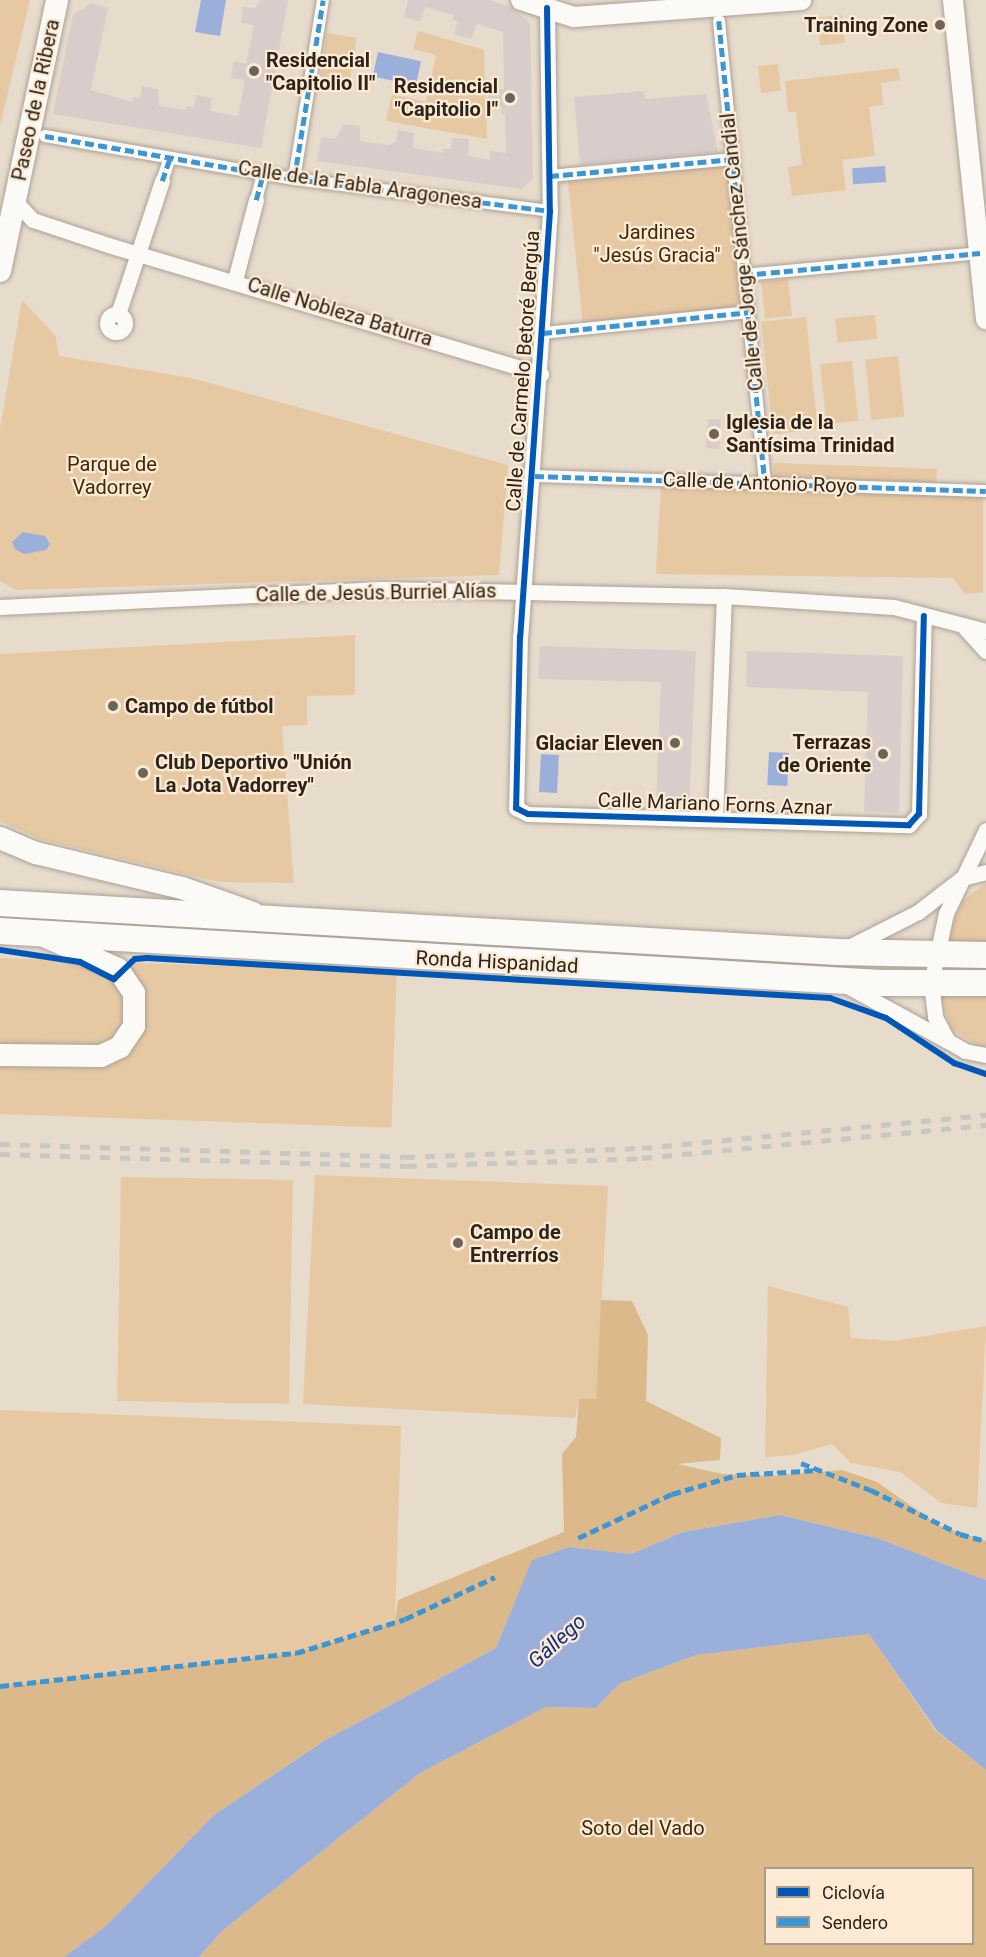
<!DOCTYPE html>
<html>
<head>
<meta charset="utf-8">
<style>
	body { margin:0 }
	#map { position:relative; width:986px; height:1957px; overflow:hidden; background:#e7dbcc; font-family:Roboto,sans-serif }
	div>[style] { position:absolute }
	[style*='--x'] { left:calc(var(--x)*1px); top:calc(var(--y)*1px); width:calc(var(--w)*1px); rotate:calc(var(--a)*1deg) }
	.green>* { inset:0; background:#e6c8a3; transform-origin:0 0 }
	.forest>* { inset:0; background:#dcb98b }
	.water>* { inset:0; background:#9bafdb; transform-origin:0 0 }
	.building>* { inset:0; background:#d8cdcb; transform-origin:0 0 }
	.roads { filter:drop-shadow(0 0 2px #aba296) drop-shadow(0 0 2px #aba296) }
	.pedestrian>* { height:12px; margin:-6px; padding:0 6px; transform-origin:6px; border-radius:6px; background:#fbfaf7 }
	.minor>* { height:15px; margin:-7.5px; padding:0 7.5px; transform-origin:7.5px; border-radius:7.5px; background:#fbfaf7 }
	.minor>.ring { margin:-7.5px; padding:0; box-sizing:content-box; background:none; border:15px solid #fbfaf7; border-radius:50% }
	.tertiary>* { height:20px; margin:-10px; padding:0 10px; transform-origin:10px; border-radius:10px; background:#fbfaf7 }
	.secondary>* { height:22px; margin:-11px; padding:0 11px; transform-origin:11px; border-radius:11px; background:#fbfaf7 }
	.trunk>* { height:26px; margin:-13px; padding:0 13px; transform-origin:13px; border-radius:13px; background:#fbfaf7 }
	.rail>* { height:4.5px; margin-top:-2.25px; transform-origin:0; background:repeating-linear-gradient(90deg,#c9c7c3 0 10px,transparent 0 20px) }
	.quiet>* { height:4.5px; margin-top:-2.25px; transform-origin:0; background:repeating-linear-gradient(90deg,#3c95d4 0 9px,transparent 0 13.5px) }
	.cycleway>* { height:6px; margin:-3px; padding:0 3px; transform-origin:3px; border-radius:3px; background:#0057b8 }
	.dots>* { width:16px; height:16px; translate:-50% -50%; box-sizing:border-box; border:3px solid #fcead4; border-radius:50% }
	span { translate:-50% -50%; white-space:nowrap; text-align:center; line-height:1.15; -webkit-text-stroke:4.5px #fcead4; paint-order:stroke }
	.poi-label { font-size:20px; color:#2c241a; font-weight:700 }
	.right { translate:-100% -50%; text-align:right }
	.left { translate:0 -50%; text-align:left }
	.street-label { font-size:20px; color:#2c241a }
	.park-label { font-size:20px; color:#402909 }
	.water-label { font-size:21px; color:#102e7e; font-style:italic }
	.legend { position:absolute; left:764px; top:1867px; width:210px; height:78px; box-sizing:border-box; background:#fcead4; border:2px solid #a99b8a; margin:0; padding:8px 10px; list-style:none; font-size:18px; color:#2c241a }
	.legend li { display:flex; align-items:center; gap:12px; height:30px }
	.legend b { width:30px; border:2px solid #a99b8a }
</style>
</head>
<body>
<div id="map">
	<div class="green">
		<i style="clip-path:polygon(0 0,30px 0,0 126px)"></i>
		<i style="left:842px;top:15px;width:28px;height:25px;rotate:84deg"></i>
		<i style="clip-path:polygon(418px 31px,484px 50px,487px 139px,386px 121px,392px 94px,426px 102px,436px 55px,413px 49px)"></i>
		<i style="left:327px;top:33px;width:30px;height:55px;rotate:9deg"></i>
		<i style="left:778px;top:64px;width:27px;height:20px;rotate:84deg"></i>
		<i style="clip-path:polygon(898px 68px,900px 80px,881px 83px,883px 105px,869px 107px,875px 156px,842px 160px,846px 190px,792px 196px,788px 167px,802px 165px,796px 112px,788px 112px,785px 81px)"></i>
		<i style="left:727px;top:164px;width:144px;height:160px;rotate:84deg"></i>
		<i style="left:788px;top:279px;width:37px;height:27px;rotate:84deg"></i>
		<i style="clip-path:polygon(22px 300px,55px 335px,59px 356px,191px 378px,508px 465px,499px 575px,17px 590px,0 581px,0 429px)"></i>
		<i style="left:875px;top:315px;width:24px;height:40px;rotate:85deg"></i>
		<i style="left:806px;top:317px;width:113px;height:45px;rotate:84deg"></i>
		<i style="left:898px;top:356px;width:61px;height:33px;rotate:84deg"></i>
		<i style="left:852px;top:361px;width:60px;height:32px;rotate:84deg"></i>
		<i style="left:774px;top:463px;width:163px;height:14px;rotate:2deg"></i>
		<i style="clip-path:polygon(661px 485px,983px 496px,983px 592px,965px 594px,953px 578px,656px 574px)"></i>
		<i style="clip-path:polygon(355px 635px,355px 695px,307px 696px,307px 725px,282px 726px,294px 883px,219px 882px,40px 839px,0 821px,0 654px)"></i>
		<i style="clip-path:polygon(986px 883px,986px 943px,946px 943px,962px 901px)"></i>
		<i style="left:0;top:958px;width:397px;height:156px;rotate:2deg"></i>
		<i style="clip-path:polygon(986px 993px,986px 1047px,979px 1046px,951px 1029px,940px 994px)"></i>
		<i style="clip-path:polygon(315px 1175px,608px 1186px,596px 1399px,579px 1399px,575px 1418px,303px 1404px)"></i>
		<i style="left:121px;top:1177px;width:172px;height:224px;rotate:1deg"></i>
		<i style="clip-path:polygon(768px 1286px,848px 1307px,851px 1338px,895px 1341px,986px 1326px,977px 1508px,941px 1503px,900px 1472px,851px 1463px,832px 1444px,793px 1455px,765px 1457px)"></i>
		<i style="clip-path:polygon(0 1410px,401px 1426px,395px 1622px,296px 1653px,0 1686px)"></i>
	</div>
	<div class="forest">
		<i style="clip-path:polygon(601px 1300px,632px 1301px,648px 1335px,646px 1401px,721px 1438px,720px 1460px,677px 1464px,723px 1474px,769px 1476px,842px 1470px,877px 1482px,940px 1526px,986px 1541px,986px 1580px,877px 1538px,780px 1515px,683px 1532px,631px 1554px,570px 1547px,533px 1560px,496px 1648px,324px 1741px,214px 1815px,106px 1926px,64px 1957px,0 1957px,0 1686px,296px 1653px,395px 1622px,398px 1600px,564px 1532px,562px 1454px,576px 1437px,579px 1399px,596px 1399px)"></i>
		<i style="clip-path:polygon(evenodd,869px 1634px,936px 1731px,986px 1770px,986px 1957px,199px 1957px,222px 1931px,420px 1773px,546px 1707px,596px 1708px,619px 1684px,696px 1655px,869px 1634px,766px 1868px,972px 1868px,972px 1944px,766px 1944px,766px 1868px)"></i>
	</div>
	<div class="water">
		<i style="clip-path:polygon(201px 0,226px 0,220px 36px,195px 32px)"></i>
		<i style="left:378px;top:52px;width:44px;height:25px;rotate:12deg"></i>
		<i style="left:885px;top:166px;width:16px;height:33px;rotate:86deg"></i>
		<i style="clip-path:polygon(23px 532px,45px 536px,50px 544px,46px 550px,24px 554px,15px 549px,12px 542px)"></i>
		<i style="left:769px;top:752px;width:20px;height:33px;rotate:3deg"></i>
		<i style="left:541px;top:754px;width:18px;height:38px;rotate:3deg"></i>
		<i style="clip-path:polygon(780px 1515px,877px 1538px,986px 1580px,986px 1770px,937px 1731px,869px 1634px,696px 1655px,619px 1684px,596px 1708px,546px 1707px,420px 1773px,222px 1931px,199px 1957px,64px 1957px,106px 1926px,214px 1815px,324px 1741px,496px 1648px,532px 1560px,570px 1547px,631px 1554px,683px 1532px)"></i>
	</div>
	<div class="building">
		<i style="clip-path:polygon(261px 0,288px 0,261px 148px,53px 114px,73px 15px,92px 3px,108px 8px,91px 90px,132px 102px,133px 97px,140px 98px,142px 86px,158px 89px,159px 106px,186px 110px,186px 106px,194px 107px,196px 95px,212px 98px,210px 111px,238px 116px,245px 80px,231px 78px,234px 61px,246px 64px,254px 25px,241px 23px,243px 7px,255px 8px)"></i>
		<i style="clip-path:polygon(408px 0,490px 0,511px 7px,530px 23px,533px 178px,522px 189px,317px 161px,321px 137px,335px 139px,344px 124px,360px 126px,360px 141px,388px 145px,396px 142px,398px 130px,414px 133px,413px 148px,443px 153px,443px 149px,451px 149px,452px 138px,469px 139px,468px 156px,490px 160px,490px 151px,506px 153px,505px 113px,501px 114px,502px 107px,489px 106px,488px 89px,504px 89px,503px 32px,477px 24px,471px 39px,454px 34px,458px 22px,452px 19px,454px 15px,425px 7px,420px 22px,404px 17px)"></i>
		<i style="clip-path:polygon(644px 91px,645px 99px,706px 94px,718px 152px,580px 165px,574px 97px)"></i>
		<i style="left:708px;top:419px;width:13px;height:29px;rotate:4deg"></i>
		<i style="clip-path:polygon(540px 646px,696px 651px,689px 804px,656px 803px,661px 682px,538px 679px)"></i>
		<i style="clip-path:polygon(747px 651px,903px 656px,899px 813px,864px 811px,868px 692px,746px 687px)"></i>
	</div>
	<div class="roads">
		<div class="pedestrian">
			<i style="--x:719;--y:21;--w:464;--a:84.3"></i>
			<i style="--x:45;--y:136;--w:253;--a:9.8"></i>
			<i style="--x:294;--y:179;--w:258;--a:7.1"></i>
			<i style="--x:550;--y:176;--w:184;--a:-5.3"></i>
			<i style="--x:294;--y:179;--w:181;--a:-80.8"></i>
			<i style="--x:162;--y:181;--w:24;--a:-71"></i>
			<i style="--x:256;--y:200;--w:28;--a:-75"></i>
			<i style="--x:744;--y:275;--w:237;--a:-5.3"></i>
			<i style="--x:543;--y:333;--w:206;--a:-5.8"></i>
			<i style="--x:535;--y:476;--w:451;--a:1.9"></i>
		</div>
		<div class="minor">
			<i style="--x:547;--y:8;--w:203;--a:89.2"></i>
			<i style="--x:550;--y:211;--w:426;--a:94"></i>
			<i style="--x:520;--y:636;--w:172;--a:91.3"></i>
			<i style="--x:516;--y:808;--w:13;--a:27"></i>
			<i style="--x:528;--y:814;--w:381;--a:1.7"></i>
			<i style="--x:909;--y:825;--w:15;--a:-48"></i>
			<i style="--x:919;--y:814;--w:198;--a:-88.6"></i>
			<i style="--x:15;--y:201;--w:26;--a:47"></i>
			<i style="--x:33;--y:220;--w:79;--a:18.4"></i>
			<i style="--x:108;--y:245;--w:452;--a:16.6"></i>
			<i style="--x:235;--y:280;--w:83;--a:-75.3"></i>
			<i class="ring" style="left:107px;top:314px;width:3px;height:3px"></i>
			<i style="--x:118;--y:314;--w:140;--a:-71.7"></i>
			<i style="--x:0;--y:607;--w:382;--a:-2.7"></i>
			<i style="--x:382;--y:589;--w:342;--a:1.2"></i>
			<i style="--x:724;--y:596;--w:170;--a:3.7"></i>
			<i style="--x:894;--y:607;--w:95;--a:14.6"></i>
			<i style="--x:965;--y:628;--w:31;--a:48"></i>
			<i style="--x:715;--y:819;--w:223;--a:-87.7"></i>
			<i style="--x:986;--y:830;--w:92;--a:115.7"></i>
			<i style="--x:946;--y:913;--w:72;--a:102.1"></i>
			<i style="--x:931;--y:983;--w:34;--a:83"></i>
			<i style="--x:935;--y:1017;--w:27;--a:62"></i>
			<i style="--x:948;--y:1041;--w:20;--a:30"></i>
			<i style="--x:965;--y:1051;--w:21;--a:11"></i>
			<i style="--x:849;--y:947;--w:77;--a:-26.9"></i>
			<i style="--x:918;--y:912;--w:56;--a:-37.7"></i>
			<i style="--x:962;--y:878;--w:25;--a:-14"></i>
			<i style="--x:849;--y:987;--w:111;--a:28.7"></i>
		</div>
		<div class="tertiary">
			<i style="--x:521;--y:0;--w:56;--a:17.8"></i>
			<i style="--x:574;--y:17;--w:228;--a:-4.3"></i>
			<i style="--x:953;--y:0;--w:321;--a:84.1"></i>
		</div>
		<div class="secondary">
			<i style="--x:0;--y:271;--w:277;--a:-78.1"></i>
			<i style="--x:0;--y:838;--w:39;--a:23"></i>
			<i style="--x:36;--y:853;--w:150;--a:13.5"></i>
			<i style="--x:182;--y:888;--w:75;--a:19.4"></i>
			<i style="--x:0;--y:1055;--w:101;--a:0.6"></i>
			<i style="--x:101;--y:1056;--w:21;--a:-25"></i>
			<i style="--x:120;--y:1047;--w:25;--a:-56"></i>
			<i style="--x:134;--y:1026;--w:33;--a:-90"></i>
			<i style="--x:134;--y:993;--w:29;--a:-124"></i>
			<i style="--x:118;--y:969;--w:81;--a:-156"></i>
		</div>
		<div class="trunk">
			<i style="--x:0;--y:903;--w:839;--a:3.35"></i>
			<i style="--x:838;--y:952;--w:148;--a:1.2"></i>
			<i style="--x:0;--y:931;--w:882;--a:3.38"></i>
			<i style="--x:880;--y:983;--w:106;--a:0"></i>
		</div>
	</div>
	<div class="rail">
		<i style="--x:0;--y:1144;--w:405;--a:1.8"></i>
		<i style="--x:405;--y:1157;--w:237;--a:-2.2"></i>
		<i style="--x:642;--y:1148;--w:346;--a:-5.5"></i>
		<i style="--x:0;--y:1154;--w:407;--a:1.7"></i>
		<i style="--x:407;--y:1166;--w:235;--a:-1.9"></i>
		<i style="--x:642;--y:1158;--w:346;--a:-5.5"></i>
	</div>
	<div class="quiet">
		<i style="--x:719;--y:21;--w:464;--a:84.3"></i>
		<i style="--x:45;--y:136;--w:253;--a:9.8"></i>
		<i style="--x:294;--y:179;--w:258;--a:7.1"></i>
		<i style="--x:550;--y:176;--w:184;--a:-5.3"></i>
		<i style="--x:294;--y:179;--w:181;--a:-80.8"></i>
		<i style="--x:162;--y:181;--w:24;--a:-71"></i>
		<i style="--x:256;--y:200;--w:28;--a:-75"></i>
		<i style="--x:744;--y:275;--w:237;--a:-5.3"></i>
		<i style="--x:543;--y:333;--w:206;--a:-5.8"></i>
		<i style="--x:535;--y:476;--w:451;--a:1.9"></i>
		<i style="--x:801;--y:1463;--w:75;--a:21.1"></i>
		<i style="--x:871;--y:1490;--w:99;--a:26.3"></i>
		<i style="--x:960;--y:1534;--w:27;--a:15"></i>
		<i style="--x:578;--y:1538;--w:104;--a:-25.1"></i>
		<i style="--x:672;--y:1494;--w:68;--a:-16.3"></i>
		<i style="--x:737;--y:1475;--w:82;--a:-3.5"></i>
		<i style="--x:0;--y:1686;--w:298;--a:-6.4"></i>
		<i style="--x:296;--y:1653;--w:114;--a:-17.3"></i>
		<i style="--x:405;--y:1619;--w:99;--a:-25"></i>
	</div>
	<div class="cycleway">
		<i style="--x:547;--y:8;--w:203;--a:89.2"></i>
		<i style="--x:550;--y:211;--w:426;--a:94"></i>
		<i style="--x:520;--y:636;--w:172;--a:91.3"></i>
		<i style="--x:516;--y:808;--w:13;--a:27"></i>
		<i style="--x:528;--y:814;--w:381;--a:1.7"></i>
		<i style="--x:909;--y:825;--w:15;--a:-48"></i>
		<i style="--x:919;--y:814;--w:198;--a:-88.6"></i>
		<i style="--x:0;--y:950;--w:81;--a:8.5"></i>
		<i style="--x:80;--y:962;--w:38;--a:27"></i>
		<i style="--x:114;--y:979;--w:29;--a:-44"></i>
		<i style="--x:135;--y:959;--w:12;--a:-5"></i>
		<i style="--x:147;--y:958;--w:684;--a:3.35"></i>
		<i style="--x:830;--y:998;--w:59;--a:19.7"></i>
		<i style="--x:886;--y:1018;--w:82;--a:33.5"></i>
		<i style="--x:954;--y:1063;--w:34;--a:19"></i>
	</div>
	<div class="dots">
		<i style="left:940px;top:25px;background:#6d6458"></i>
		<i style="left:254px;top:71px;background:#6d6458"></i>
		<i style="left:510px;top:98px;background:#6d6458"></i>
		<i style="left:714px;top:434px;background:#6d6458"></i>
		<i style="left:113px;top:706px;background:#6d6458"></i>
		<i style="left:675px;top:743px;background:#6d6458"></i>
		<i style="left:883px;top:754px;background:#6d6458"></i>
		<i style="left:143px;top:773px;background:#6d6458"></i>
		<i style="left:458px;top:1243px;background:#6d6458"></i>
	</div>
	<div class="poi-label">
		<span class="right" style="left:928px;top:25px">Training Zone</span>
		<span class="left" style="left:266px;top:72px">Residencial<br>"Capitolio II"</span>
		<span class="right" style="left:498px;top:98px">Residencial<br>"Capitolio I"</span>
		<span class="left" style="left:726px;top:434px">Iglesia de la<br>Santísima Trinidad</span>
		<span class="left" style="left:125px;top:706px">Campo de fútbol</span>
		<span class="right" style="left:871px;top:754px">Terrazas<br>de Oriente</span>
		<span class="right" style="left:663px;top:743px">Glaciar Eleven</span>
		<span class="left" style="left:155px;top:774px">Club Deportivo "Unión<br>La Jota Vadorrey"</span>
		<span class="left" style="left:470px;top:1244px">Campo de<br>Entrerríos</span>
	</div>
	<div class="street-label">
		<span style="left:36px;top:100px;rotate:-78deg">Paseo de la Ribera</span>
		<span style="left:360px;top:185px;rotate:8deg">Calle de la Fabla Aragonesa</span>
		<span style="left:742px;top:252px;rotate:-96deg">Calle de Jorge Sánchez Candial</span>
		<span style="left:340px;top:312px;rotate:17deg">Calle Nobleza Baturra</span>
		<span style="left:523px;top:371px;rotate:-86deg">Calle de Carmelo Betoré Bergúa</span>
		<span style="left:760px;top:483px;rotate:2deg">Calle de Antonio Royo</span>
		<span style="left:376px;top:593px;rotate:-1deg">Calle de Jesús Burriel Alías</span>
		<span style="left:715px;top:804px;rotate:2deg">Calle Mariano Forns Aznar</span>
		<span style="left:497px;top:962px;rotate:3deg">Ronda Hispanidad</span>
	</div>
	<div class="park-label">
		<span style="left:657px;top:244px">Jardines<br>"Jesús Gracia"</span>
		<span style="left:112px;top:476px">Parque de<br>Vadorrey</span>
		<span style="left:643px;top:1828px">Soto del Vado</span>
	</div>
	<div class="water-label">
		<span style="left:557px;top:1641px;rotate:-42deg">Gállego</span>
	</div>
	<ul class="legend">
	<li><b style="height:8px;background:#0057b8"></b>Ciclovía</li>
	<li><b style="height:8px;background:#3c95d4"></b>Sendero</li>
	</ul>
</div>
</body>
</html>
